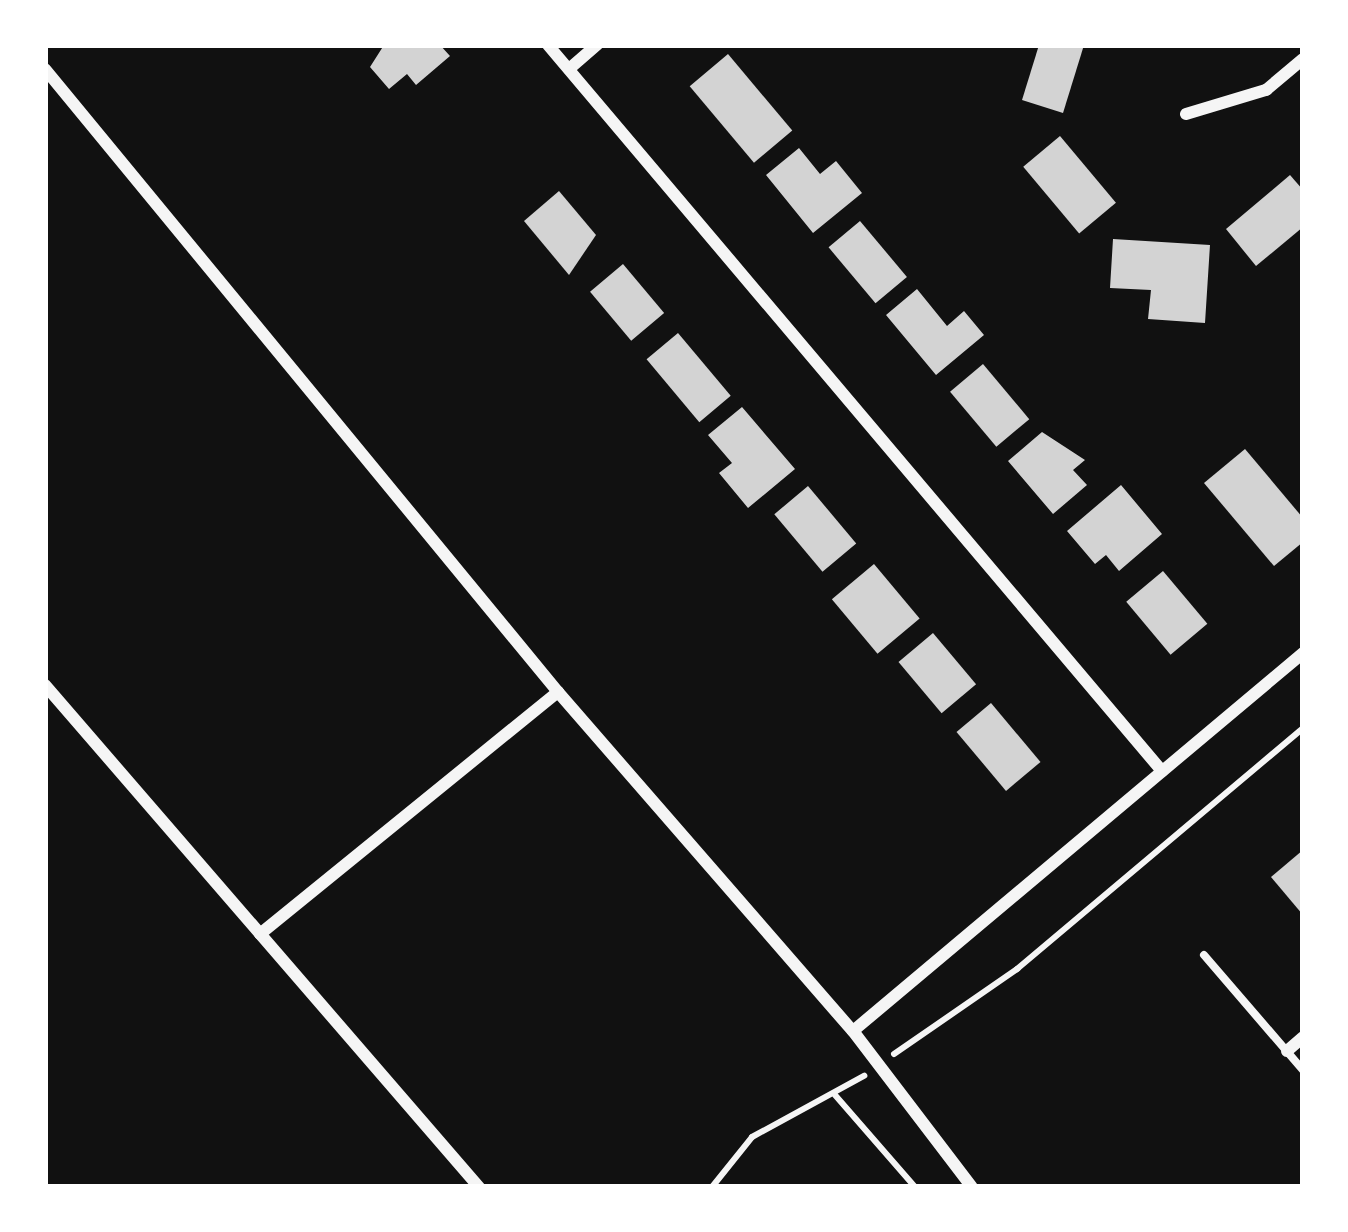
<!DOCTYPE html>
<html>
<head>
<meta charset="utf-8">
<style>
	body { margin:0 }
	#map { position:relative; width:1348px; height:1232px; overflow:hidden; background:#111; font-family:Montserrat,sans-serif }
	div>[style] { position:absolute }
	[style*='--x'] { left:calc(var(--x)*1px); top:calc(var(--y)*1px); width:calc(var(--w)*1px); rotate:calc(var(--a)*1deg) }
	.building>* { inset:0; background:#d3d3d3; transform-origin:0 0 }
	.path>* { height:6px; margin:-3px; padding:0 3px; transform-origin:3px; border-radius:3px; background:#f5f5f5 }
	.service>* { height:8px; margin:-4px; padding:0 4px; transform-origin:4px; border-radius:4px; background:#f5f5f5 }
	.minor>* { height:12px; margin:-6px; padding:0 6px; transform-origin:6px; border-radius:6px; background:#f5f5f5 }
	span { translate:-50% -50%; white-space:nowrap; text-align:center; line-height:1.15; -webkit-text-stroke:9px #fff; paint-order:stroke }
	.frame { position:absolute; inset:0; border:48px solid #fff; pointer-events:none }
</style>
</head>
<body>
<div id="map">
	<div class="building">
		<i style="clip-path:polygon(384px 45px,440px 45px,450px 56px,416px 85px,407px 74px,389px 89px,370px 67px)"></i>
		<i style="clip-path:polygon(1039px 45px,1084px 45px,1063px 113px,1022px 100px)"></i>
		<i style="left:728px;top:54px;width:100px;height:50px;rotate:50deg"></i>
		<i style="left:1060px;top:136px;width:87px;height:48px;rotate:50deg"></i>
		<i style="clip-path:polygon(799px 148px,820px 174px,836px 161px,862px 193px,813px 233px,766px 175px)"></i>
		<i style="clip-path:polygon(1290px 175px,1303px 190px,1303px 227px,1256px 266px,1226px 229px)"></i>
		<i style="clip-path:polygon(559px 191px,596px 235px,569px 275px,524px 221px)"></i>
		<i style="left:860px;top:221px;width:73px;height:41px;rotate:50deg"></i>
		<i style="clip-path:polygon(1113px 239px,1210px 245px,1205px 323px,1148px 319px,1151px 290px,1110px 288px)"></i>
		<i style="left:623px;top:264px;width:64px;height:43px;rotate:50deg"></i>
		<i style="clip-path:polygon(917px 289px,947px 326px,964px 311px,984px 335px,936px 375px,886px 315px)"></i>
		<i style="left:678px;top:333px;width:82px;height:41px;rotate:50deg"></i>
		<i style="left:983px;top:364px;width:72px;height:43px;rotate:50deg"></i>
		<i style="clip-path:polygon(742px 407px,795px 469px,748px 508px,719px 473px,732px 463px,708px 435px)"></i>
		<i style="clip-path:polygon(1042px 432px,1085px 460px,1073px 470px,1087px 485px,1053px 514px,1008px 461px)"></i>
		<i style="clip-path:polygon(1245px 449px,1303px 518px,1303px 542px,1274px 566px,1204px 483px)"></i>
		<i style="clip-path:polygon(1121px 485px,1162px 534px,1119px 571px,1106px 555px,1095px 564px,1067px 531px)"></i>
		<i style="left:808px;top:486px;width:75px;height:44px;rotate:50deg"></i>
		<i style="left:874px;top:564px;width:71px;height:55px;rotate:50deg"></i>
		<i style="left:1163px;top:571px;width:69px;height:48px;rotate:50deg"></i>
		<i style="left:933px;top:633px;width:67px;height:45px;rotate:50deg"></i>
		<i style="left:991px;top:703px;width:77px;height:45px;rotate:50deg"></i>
		<i style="clip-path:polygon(1303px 850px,1303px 915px,1271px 877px)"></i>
	</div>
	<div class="path">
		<i style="--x:894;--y:1054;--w:150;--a:-34.6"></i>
		<i style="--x:1017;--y:969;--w:374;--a:-40.1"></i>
		<i style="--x:835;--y:1095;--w:122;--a:49"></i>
		<i style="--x:712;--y:1187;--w:64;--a:-51.3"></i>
		<i style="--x:752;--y:1137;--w:128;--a:-28.6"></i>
	</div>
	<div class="service">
		<i style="--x:1204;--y:955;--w:152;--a:49.3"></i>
	</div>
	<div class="minor">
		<i style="--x:548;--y:45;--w:951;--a:49.78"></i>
		<i style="--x:45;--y:69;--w:807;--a:50.53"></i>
		<i style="--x:558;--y:692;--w:449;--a:49"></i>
		<i style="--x:853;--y:1031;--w:196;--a:52.7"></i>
		<i style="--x:569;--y:69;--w:37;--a:-41"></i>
		<i style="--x:1186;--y:114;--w:84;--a:-16.7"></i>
		<i style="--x:1266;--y:90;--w:48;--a:-40"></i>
		<i style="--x:45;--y:685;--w:664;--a:49.16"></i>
		<i style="--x:260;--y:934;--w:384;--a:-39.1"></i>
		<i style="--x:853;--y:1031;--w:588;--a:-40.03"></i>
		<i style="--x:1287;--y:1051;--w:21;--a:-41"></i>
	</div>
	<div class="frame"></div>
</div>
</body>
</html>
